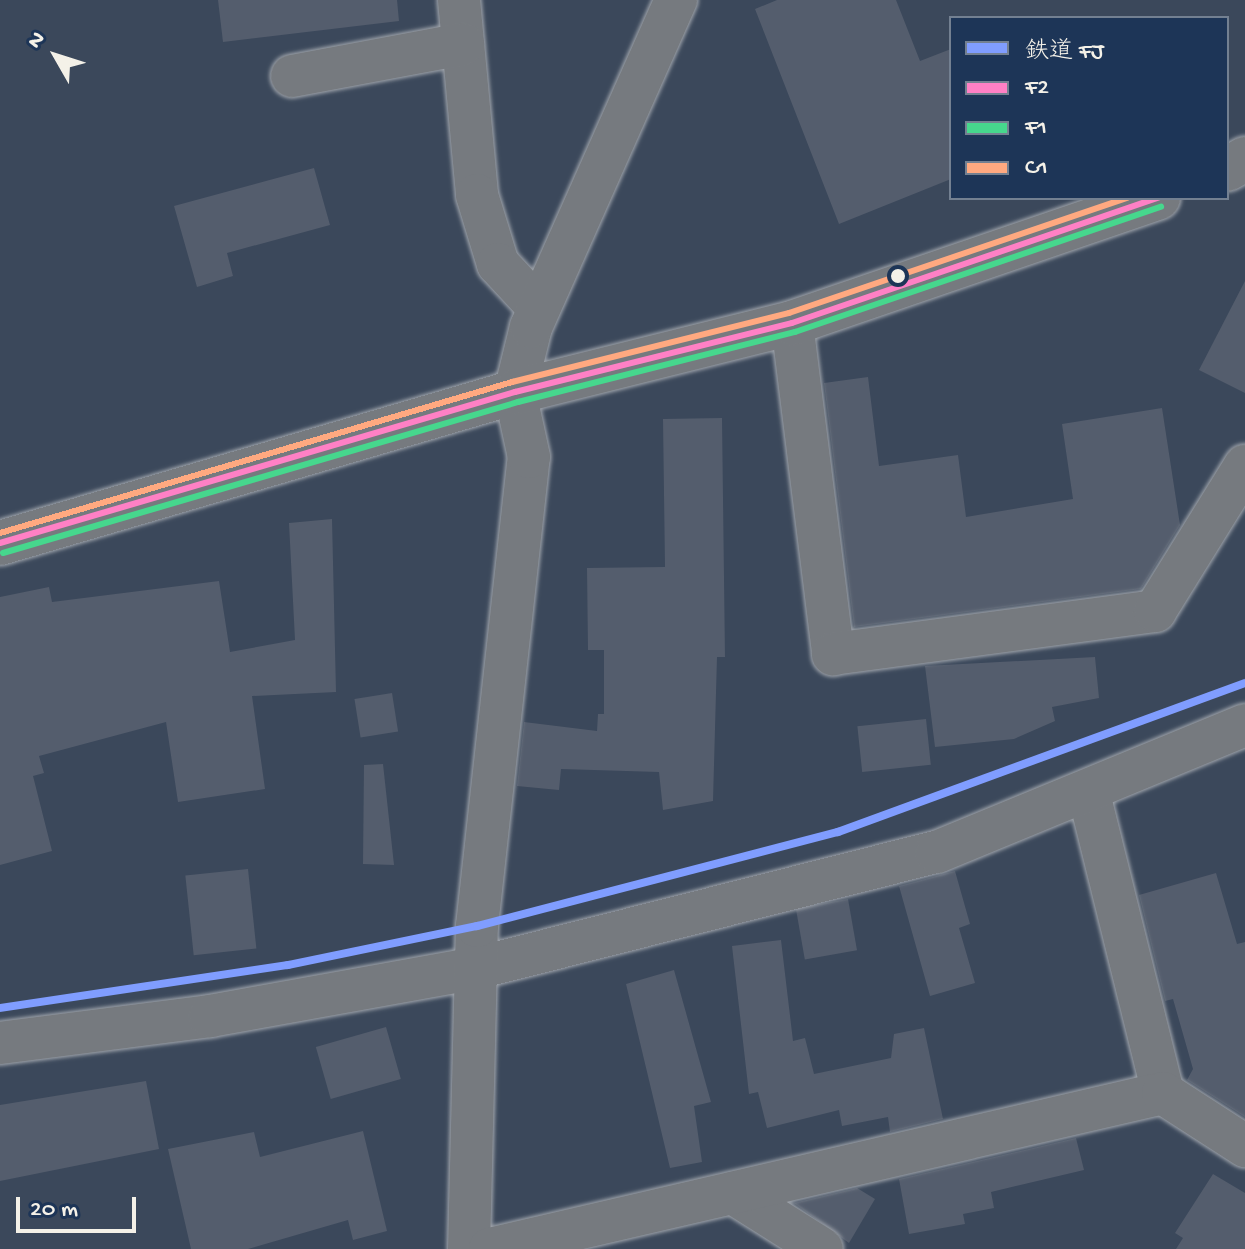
<!DOCTYPE html>
<html>
<head>
<meta charset="utf-8">
<style>
	body { margin:0 }
	#map { position:relative; width:1245px; height:1249px; overflow:hidden; background:#3b485b; font-family:"Gochi Hand","Klee One",sans-serif }
	div>[style] { position:absolute }
	[style*='--x'] { left:calc(var(--x)*1px); top:calc(var(--y)*1px); width:calc(var(--w)*1px); rotate:calc(var(--a)*1deg) }
	.building>* { inset:0; background:#545d6d; transform-origin:0 0 }
	.roads { filter:drop-shadow(0 0 2px #9fa4ab) drop-shadow(0 0 2px #9fa4ab) }
	.minor>* { height:42px; margin:-21px; padding:0 21px; transform-origin:21px; border-radius:21px; background:#767a7f }
	.highway>* { height:44px; margin:-22px; padding:0 22px; transform-origin:22px; border-radius:22px; background:#767a7f }
	.bus-1>* { height:6px; margin:-3px; padding:0 3px; transform-origin:3px; border-radius:3px; background:#ff80c5 }
	.bus-2>* { height:6px; margin:-3px; padding:0 3px; transform-origin:3px; border-radius:3px; background:#46d78d }
	.bus-3>* { height:6px; margin:-3px; padding:0 3px; transform-origin:3px; border-radius:3px; background:#ffa980 }
	.rail-1>* { height:8px; margin:-4px; padding:0 4px; transform-origin:4px; border-radius:4px; background:#809dff }
	.dots>* { width:22px; height:22px; translate:-50% -50%; box-sizing:border-box; border:4px solid #1d3557; border-radius:50% }
	span { translate:-50% -50%; white-space:nowrap; text-align:center; line-height:1.15; -webkit-text-stroke:6px #1d3557; paint-order:stroke }
	.legend { position:absolute; left:949px; top:16px; width:280px; height:184px; box-sizing:border-box; background:#1d3557; border:2px solid #738091; margin:0; padding:10px 14px; list-style:none; font-size:24px; color:#f4f1e8 }
	.legend li { display:flex; align-items:center; gap:16px; height:40px }
	.legend b { width:40px; border:2px solid #738091 }
	.north { position:absolute; left:16px; top:16px; width:80px; height:80px; -webkit-text-stroke:6px #1d3557; paint-order:stroke; rotate:309deg; font-size:22px; font-weight:700; line-height:32px; text-align:center; color:#f4f1e8 }
	.north::after { content:''; display:block; margin:auto; width:28px; height:36px; background:#f4f1e8; clip-path:polygon(50% 0,100% 100%,50% 72%,0 100%) }
	.scale { position:absolute; left:16px; top:1197px; width:120px; height:36px; box-sizing:border-box; border:4px solid #f4f1e8; border-top:0; padding-left:10px; font-size:24px; line-height:28px; white-space:nowrap; color:#f4f1e8; -webkit-text-stroke:6px #1d3557; paint-order:stroke }
</style>
</head>
<body>
<div id="map">
	<div class="building">
		<i style="clip-path:polygon(218px 0,397px 0,399px 21px,223px 42px)"></i>
		<i style="clip-path:polygon(777px 0,896px 0,920px 61px,951px 49px,951px 179px,839px 224px,755px 9px)"></i>
		<i style="clip-path:polygon(314px 168px,330px 225px,227px 253px,233px 276px,197px 287px,174px 206px)"></i>
		<i style="clip-path:polygon(1245px 281px,1245px 393px,1199px 370px)"></i>
		<i style="clip-path:polygon(868px 377px,879px 466px,958px 455px,966px 517px,1073px 499px,1062px 424px,1162px 408px,1180px 525px,1141px 589px,854px 627px,824px 383px)"></i>
		<i style="clip-path:polygon(722px 418px,725px 657px,717px 657px,713px 801px,663px 810px,659px 772px,561px 769px,559px 790px,517px 786px,524px 722px,597px 731px,598px 714px,604px 714px,604px 650px,588px 650px,587px 568px,665px 567px,663px 419px)"></i>
		<i style="clip-path:polygon(332px 519px,336px 692px,252px 696px,265px 789px,178px 802px,166px 722px,39px 756px,44px 773px,33px 776px,52px 851px,0 865px,0 597px,49px 587px,52px 602px,219px 581px,230px 652px,295px 640px,289px 523px)"></i>
		<i style="clip-path:polygon(1095px 657px,1099px 698px,1052px 707px,1055px 721px,1014px 739px,935px 747px,925px 666px)"></i>
		<i style="left:392px;top:693px;width:39px;height:38px;rotate:81deg"></i>
		<i style="left:926px;top:719px;width:46px;height:69px;rotate:84deg"></i>
		<i style="clip-path:polygon(383px 764px,394px 865px,363px 864px,364px 765px)"></i>
		<i style="left:248px;top:869px;width:80px;height:63px;rotate:84deg"></i>
		<i style="clip-path:polygon(955px 871px,970px 924px,959px 928px,975px 983px,930px 996px,899px 886px)"></i>
		<i style="clip-path:polygon(1216px 873px,1237px 944px,1245px 942px,1245px 1117px,1187px 1080px,1193px 1069px,1173px 999px,1165px 1001px,1139px 895px)"></i>
		<i style="left:848px;top:899px;width:52px;height:53px;rotate:80deg"></i>
		<i style="clip-path:polygon(781px 940px,793px 1041px,805px 1038px,814px 1074px,891px 1058px,894px 1034px,924px 1028px,943px 1119px,890px 1132px,888px 1117px,842px 1126px,839px 1110px,767px 1128px,758px 1092px,749px 1094px,732px 946px)"></i>
		<i style="clip-path:polygon(674px 970px,711px 1102px,694px 1106px,702px 1162px,670px 1168px,626px 984px)"></i>
		<i style="left:386px;top:1027px;width:54px;height:73px;rotate:74deg"></i>
		<i style="clip-path:polygon(146px 1081px,159px 1149px,0 1181px,0 1105px)"></i>
		<i style="clip-path:polygon(363px 1131px,387px 1231px,353px 1240px,348px 1220px,248px 1249px,191px 1249px,168px 1149px,254px 1132px,260px 1157px)"></i>
		<i style="clip-path:polygon(1076px 1138px,1084px 1170px,991px 1192px,994px 1208px,963px 1214px,965px 1224px,909px 1234px,899px 1179px)"></i>
		<i style="clip-path:polygon(1213px 1174px,1245px 1193px,1245px 1249px,1176px 1249px,1183px 1238px,1175px 1233px)"></i>
		<i style="clip-path:polygon(857px 1188px,875px 1199px,849px 1243px,794px 1203px)"></i>
	</div>
	<div class="roads">
		<div class="minor">
			<i style="--x:459;--y:0;--w:196;--a:84.7"></i>
			<i style="--x:477;--y:195;--w:72;--a:73.1"></i>
			<i style="--x:498;--y:264;--w:60;--a:47"></i>
			<i style="--x:292;--y:76;--w:174;--a:-10.6"></i>
			<i style="--x:792;--y:323;--w:334;--a:82.9"></i>
			<i style="--x:833;--y:654;--w:325;--a:-7.6"></i>
			<i style="--x:1155;--y:611;--w:171;--a:-58.2"></i>
			<i style="--x:1089;--y:794;--w:308;--a:76.1"></i>
			<i style="--x:0;--y:1043;--w:212;--a:-7.3"></i>
			<i style="--x:210;--y:1016;--w:271;--a:-10.2"></i>
			<i style="--x:477;--y:968;--w:474;--a:-14.2"></i>
			<i style="--x:937;--y:852;--w:333;--a:-22.4"></i>
			<i style="--x:733;--y:1193;--w:105;--a:32.2"></i>
			<i style="--x:469;--y:1249;--w:323;--a:-88.6"></i>
			<i style="--x:477;--y:926;--w:472;--a:-83.7"></i>
			<i style="--x:529;--y:457;--w:66;--a:-102.2"></i>
			<i style="--x:515;--y:392;--w:67;--a:-76.2"></i>
			<i style="--x:531;--y:327;--w:358;--a:-66.1"></i>
			<i style="--x:490;--y:1249;--w:691;--a:-13.05"></i>
			<i style="--x:1163;--y:1093;--w:98;--a:32.9"></i>
		</div>
		<div class="highway">
			<i style="--x:1227;--y:169;--w:21;--a:-29"></i>
			<i style="--x:0;--y:543;--w:537;--a:-16.34"></i>
			<i style="--x:515;--y:392;--w:285;--a:-14"></i>
			<i style="--x:792;--y:323;--w:387;--a:-18.9"></i>
		</div>
	</div>
	<div class="bus-1">
		<i style="--x:0;--y:543;--w:537;--a:-16.34"></i>
		<i style="--x:515;--y:392;--w:285;--a:-14"></i>
		<i style="--x:792;--y:323;--w:387;--a:-18.9"></i>
	</div>
	<div class="bus-2">
		<i style="--x:3;--y:553;--w:537;--a:-16.34"></i>
		<i style="--x:518;--y:402;--w:286;--a:-14.2"></i>
		<i style="--x:795;--y:332;--w:387;--a:-18.9"></i>
	</div>
	<div class="bus-3">
		<i style="--x:0;--y:533;--w:534;--a:-16.43"></i>
		<i style="--x:512;--y:382;--w:285;--a:-14"></i>
		<i style="--x:789;--y:313;--w:357;--a:-18.8"></i>
	</div>
	<div class="rail-1">
		<i style="--x:0;--y:1008;--w:291;--a:-8.5"></i>
		<i style="--x:288;--y:965;--w:193;--a:-11.7"></i>
		<i style="--x:477;--y:926;--w:373;--a:-14.6"></i>
		<i style="--x:838;--y:832;--w:433;--a:-20.1"></i>
	</div>
	<div class="dots">
		<i style="left:898px;top:276px;background:#f4f1e8"></i>
	</div>
	<ul class="legend">
	<li><b style="height:10px;background:#809dff"></b>鉄道 FJ</li>
	<li><b style="height:10px;background:#ff80c5"></b>F2</li>
	<li><b style="height:10px;background:#46d78d"></b>F1</li>
	<li><b style="height:10px;background:#ffa980"></b>C1</li>
	</ul>
	<div class="north">N</div>
	<div class="scale">20 m</div>
</div>
</body>
</html>
